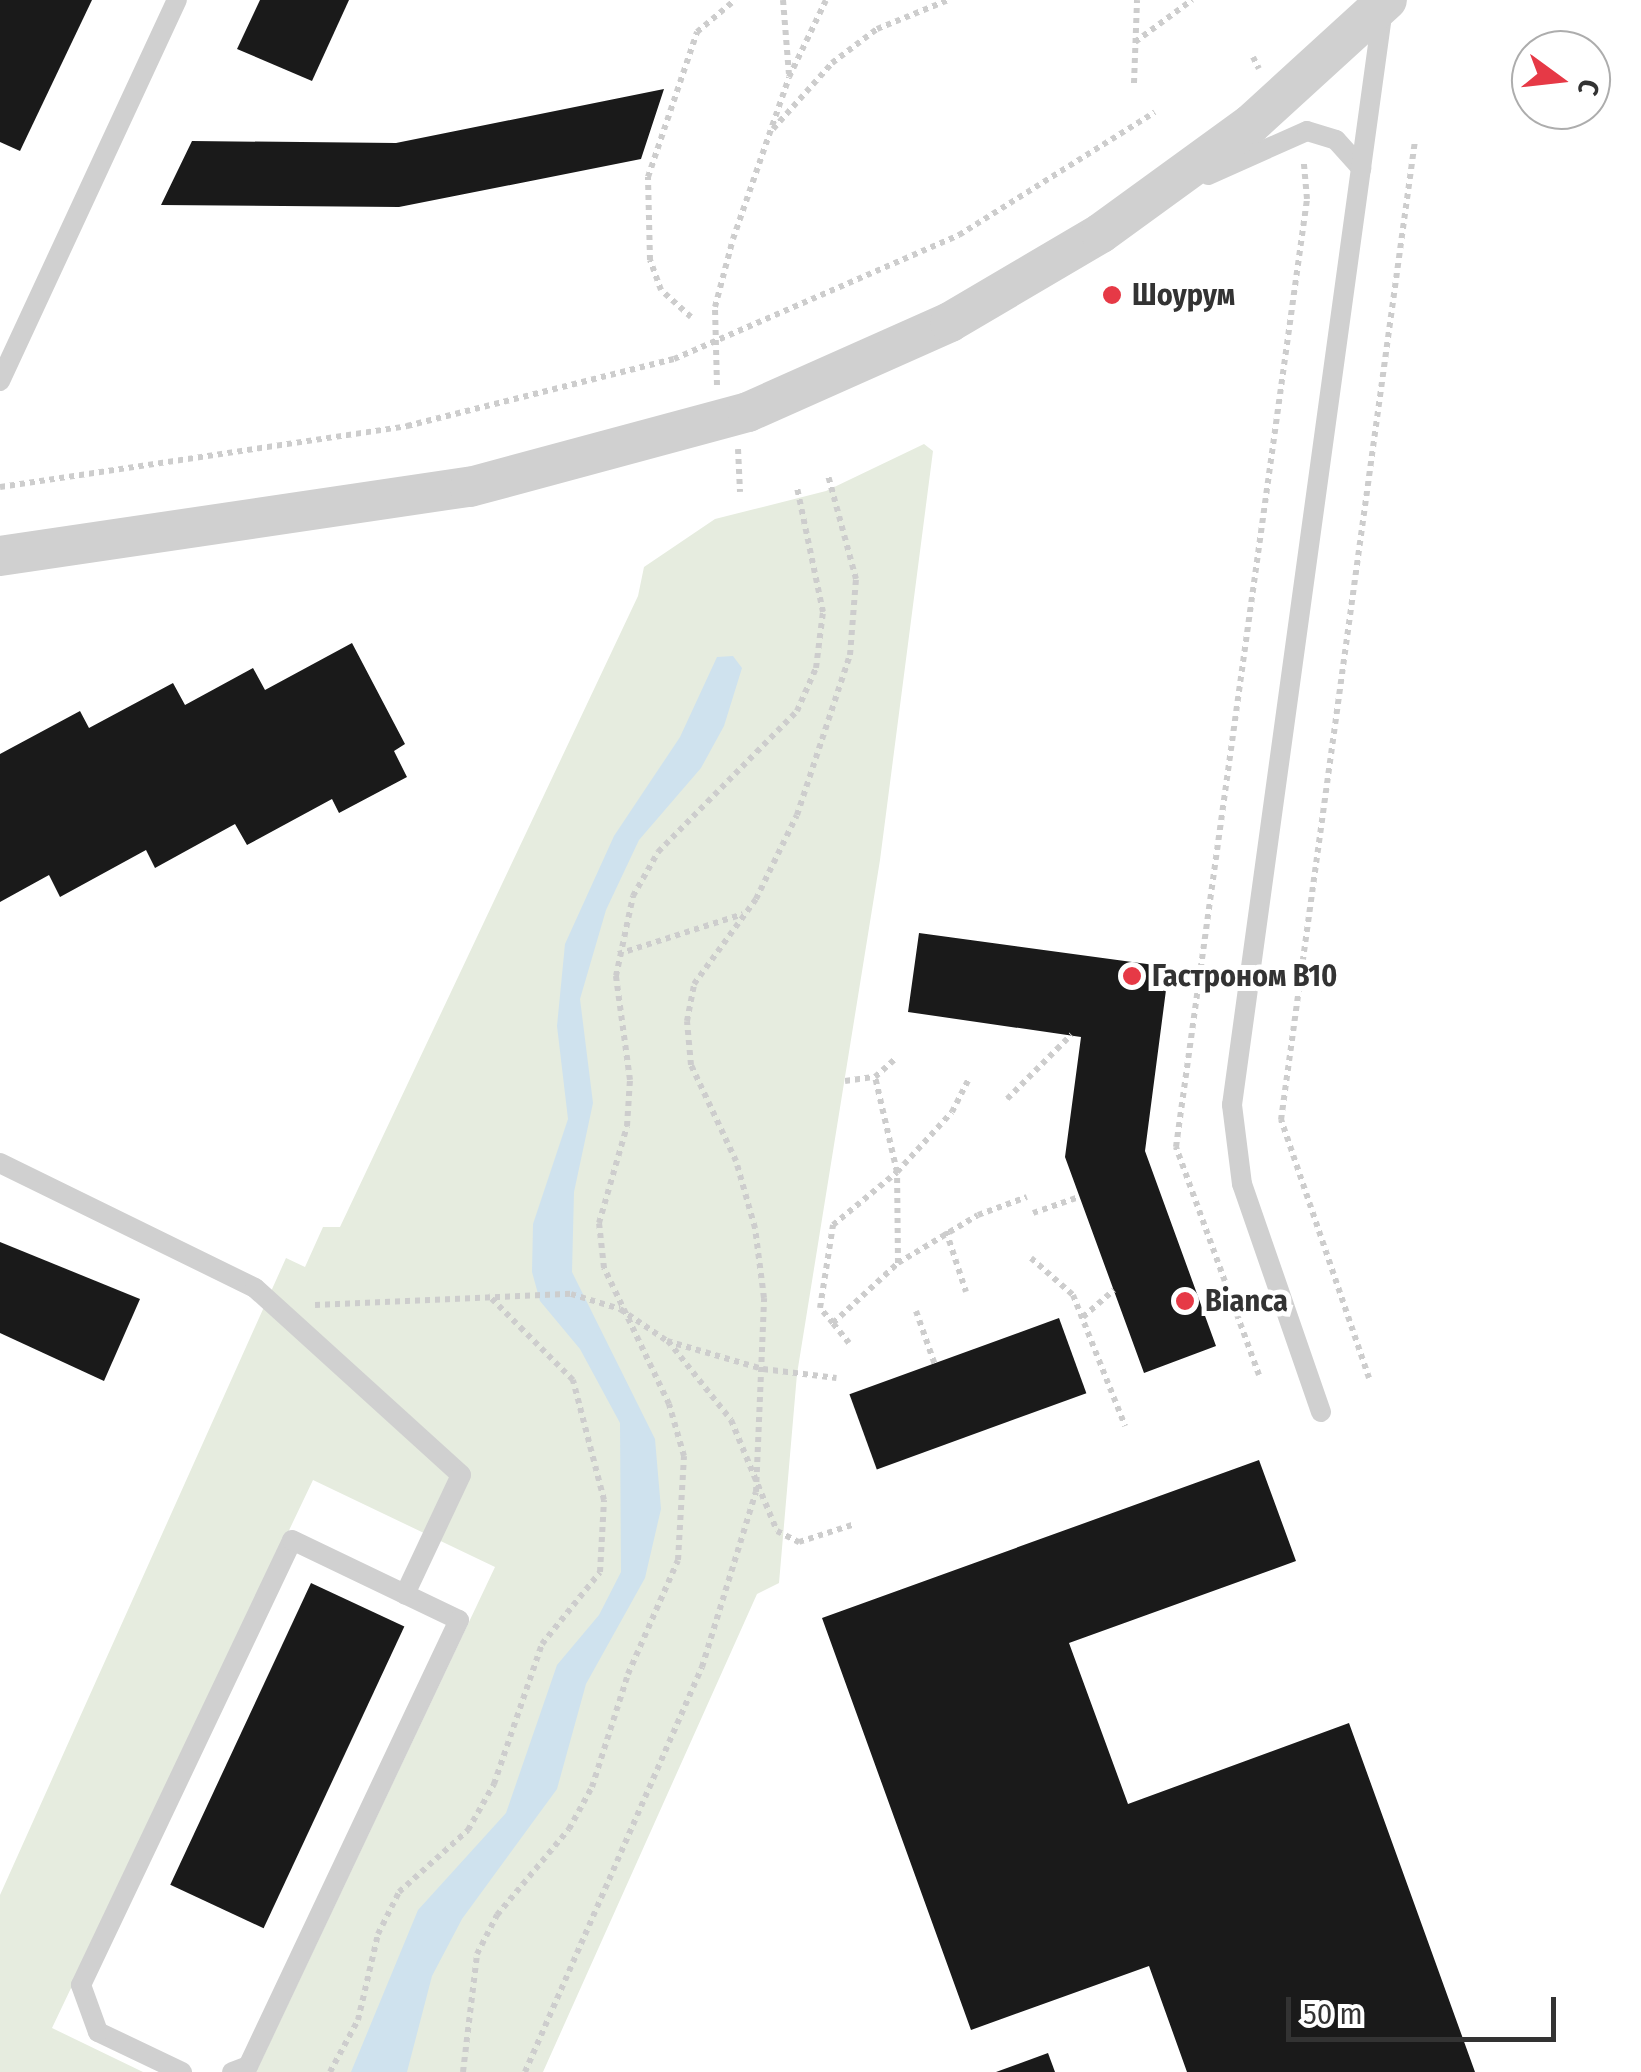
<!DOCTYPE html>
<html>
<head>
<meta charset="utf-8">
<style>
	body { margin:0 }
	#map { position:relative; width:1641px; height:2072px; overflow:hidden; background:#fff; font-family:"Fira Sans Condensed",sans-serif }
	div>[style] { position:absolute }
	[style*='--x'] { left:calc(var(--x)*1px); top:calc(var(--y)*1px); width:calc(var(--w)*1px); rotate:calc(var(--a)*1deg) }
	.green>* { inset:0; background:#e6ecdf }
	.water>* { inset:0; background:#cfe2ee }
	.building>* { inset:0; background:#1a1a1a; transform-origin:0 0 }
	.path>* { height:6px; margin-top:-3px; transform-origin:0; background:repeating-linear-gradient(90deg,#cdcdcd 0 5px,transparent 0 10px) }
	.lane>* { height:20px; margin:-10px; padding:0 10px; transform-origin:10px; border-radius:10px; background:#d0d0d0 }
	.street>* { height:40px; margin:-20px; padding:0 20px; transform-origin:20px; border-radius:20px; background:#d0d0d0 }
	.dots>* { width:28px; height:28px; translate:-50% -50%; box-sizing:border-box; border:5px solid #fff; border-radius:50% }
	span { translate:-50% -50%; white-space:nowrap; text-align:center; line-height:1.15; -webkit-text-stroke:10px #fff; paint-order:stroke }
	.poi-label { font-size:30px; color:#333; font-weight:700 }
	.left { translate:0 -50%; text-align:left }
	.north { position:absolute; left:1511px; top:30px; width:100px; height:100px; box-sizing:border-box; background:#fff; border:2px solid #adadad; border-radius:50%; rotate:105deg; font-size:28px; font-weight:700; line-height:40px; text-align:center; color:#333 }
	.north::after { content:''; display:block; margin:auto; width:35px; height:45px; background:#e63946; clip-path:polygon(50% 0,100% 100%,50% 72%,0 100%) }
	.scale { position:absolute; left:1286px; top:1997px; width:270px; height:45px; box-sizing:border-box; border:5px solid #333; border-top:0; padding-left:12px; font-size:30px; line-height:35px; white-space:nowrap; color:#333; -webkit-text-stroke:8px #fff; paint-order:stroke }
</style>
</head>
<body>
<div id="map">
	<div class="green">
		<i style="clip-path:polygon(924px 444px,933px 451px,880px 860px,797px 1374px,779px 1583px,757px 1594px,543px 2072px,256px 2072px,495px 1567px,313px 1480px,52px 2028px,143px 2072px,0 2072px,0 1895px,286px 1258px,305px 1267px,323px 1227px,340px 1227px,638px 596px,644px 567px,715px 519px,826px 491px)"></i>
	</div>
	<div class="water">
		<i style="clip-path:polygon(733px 656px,742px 668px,724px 726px,701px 768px,639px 840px,606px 910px,580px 999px,593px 1103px,574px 1192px,572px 1272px,655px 1439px,661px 1509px,645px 1578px,586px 1684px,557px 1789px,462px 1919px,432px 1976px,407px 2072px,351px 2072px,418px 1910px,506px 1813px,557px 1665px,599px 1615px,621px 1572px,620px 1423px,580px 1349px,540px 1301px,532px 1272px,533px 1224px,568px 1119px,557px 1026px,565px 944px,614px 836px,680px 737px,717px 657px)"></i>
	</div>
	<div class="building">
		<i style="clip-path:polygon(0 0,92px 0,20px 151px,0 142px)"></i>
		<i style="clip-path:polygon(260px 0,349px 0,312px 81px,237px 49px)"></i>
		<i style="clip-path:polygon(664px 89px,641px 159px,399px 207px,161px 205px,192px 141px,396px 143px)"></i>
		<i style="clip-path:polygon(352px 643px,405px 744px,394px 751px,407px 777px,339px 813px,332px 799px,247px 845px,235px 824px,155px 868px,146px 850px,60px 897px,49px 875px,0 902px,0 754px,80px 711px,89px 728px,173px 683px,185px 705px,253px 668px,265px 690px)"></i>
		<i style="clip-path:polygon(919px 933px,1169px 967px,1145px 1151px,1216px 1346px,1144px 1373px,1065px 1157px,1081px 1037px,908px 1012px)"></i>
		<i style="clip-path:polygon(0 1242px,140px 1299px,104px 1381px,0 1333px)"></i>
		<i style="left:1059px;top:1318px;width:80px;height:223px;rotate:70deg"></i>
		<i style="clip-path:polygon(1259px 1460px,1296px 1561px,1069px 1643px,1128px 1804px,1349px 1723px,1475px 2072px,1187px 2072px,1149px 1966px,971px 2030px,822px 1618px)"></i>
		<i style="left:311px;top:1583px;width:103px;height:333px;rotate:25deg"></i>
		<i style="clip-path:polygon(1048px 2053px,1055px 2072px,996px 2072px)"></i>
	</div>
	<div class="path">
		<i style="--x:783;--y:0;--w:74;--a:85.4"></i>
		<i style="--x:1135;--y:42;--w:71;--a:-36.4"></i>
		<i style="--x:1253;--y:57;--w:13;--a:63"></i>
		<i style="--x:1134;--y:83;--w:83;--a:-87.9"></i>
		<i style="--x:773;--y:129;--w:89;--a:-48.2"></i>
		<i style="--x:832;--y:63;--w:56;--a:-37.1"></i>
		<i style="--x:877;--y:29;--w:77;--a:-22.2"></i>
		<i style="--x:691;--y:317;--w:40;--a:-138"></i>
		<i style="--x:661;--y:290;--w:32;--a:-110"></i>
		<i style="--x:650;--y:260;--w:83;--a:-91.4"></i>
		<i style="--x:648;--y:177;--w:153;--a:-71.3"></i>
		<i style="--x:697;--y:32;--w:50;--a:-40.1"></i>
		<i style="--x:717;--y:385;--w:78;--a:-91.5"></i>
		<i style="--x:715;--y:307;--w:70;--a:-75.2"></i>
		<i style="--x:733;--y:239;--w:171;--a:-70.9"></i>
		<i style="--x:789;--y:77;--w:85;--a:-64.3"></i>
		<i style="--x:738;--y:449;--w:43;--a:87.3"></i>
		<i style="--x:0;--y:487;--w:412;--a:-8.5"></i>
		<i style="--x:407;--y:426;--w:275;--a:-14.1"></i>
		<i style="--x:674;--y:359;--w:311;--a:-23.5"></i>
		<i style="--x:959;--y:235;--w:231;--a:-32.1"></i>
		<i style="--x:618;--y:954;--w:131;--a:-17.7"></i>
		<i style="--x:845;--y:1081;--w:30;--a:-8"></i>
		<i style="--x:1007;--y:1099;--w:91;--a:-45"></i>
		<i style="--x:1033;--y:1213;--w:49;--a:-19.2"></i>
		<i style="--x:946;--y:1231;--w:64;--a:71.8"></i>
		<i style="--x:1031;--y:1258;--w:56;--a:41.4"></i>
		<i style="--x:1073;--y:1295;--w:141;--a:68.3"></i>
		<i style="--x:898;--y:1263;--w:91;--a:-90.6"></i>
		<i style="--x:897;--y:1172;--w:81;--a:-47.5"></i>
		<i style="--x:952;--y:1112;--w:36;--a:-63"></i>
		<i style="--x:315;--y:1305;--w:256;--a:-2.5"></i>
		<i style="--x:571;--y:1294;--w:51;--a:17"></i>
		<i style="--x:620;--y:1309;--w:57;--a:34.2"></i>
		<i style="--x:667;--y:1341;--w:100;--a:16.3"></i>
		<i style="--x:763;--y:1369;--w:74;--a:7"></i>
		<i style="--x:916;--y:1311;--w:57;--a:70.6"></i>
		<i style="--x:1083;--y:1317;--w:41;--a:-41.1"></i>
		<i style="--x:833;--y:1323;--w:20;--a:-131"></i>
		<i style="--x:820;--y:1308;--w:84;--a:-81.1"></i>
		<i style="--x:833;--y:1225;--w:83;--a:-39.6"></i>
		<i style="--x:897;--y:1172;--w:98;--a:-103"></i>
		<i style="--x:875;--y:1077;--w:27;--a:-42"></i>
		<i style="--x:668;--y:1341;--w:101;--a:51.4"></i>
		<i style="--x:731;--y:1420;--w:120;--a:67.5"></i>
		<i style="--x:777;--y:1531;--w:25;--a:27"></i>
		<i style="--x:799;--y:1542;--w:56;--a:-17.8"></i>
		<i style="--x:849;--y:1343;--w:26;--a:-129"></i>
		<i style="--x:833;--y:1323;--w:88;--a:-42.7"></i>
		<i style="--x:898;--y:1263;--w:93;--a:-31"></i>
		<i style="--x:978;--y:1215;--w:52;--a:-20.2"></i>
		<i style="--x:1259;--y:1375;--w:243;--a:-110"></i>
		<i style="--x:1176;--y:1147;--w:957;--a:-82.13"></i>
		<i style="--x:1307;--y:199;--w:38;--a:-95"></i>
		<i style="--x:1369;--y:1378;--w:273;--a:-108.8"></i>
		<i style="--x:1281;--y:1120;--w:988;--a:-82.21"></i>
		<i style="--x:330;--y:2072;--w:59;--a:-61.7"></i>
		<i style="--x:358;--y:2020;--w:88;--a:-76.9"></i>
		<i style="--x:378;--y:1934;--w:47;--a:-63.4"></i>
		<i style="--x:399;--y:1892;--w:93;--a:-41.9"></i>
		<i style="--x:468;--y:1830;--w:53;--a:-60.5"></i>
		<i style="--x:494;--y:1784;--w:148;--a:-71.1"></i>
		<i style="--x:542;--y:1644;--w:92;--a:-51.1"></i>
		<i style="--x:600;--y:1572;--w:72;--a:-86.8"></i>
		<i style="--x:604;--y:1500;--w:124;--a:-104.5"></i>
		<i style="--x:573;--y:1380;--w:120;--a:-135"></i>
		<i style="--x:463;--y:2072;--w:119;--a:-83.2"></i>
		<i style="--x:477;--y:1954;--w:44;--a:-62.9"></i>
		<i style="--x:497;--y:1915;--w:112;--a:-50.1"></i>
		<i style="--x:569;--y:1829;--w:48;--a:-61.3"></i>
		<i style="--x:592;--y:1787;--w:119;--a:-72.3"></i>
		<i style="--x:628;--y:1674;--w:124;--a:-66.3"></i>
		<i style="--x:678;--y:1560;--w:104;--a:-86.7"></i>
		<i style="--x:684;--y:1456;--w:54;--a:-106.1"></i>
		<i style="--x:669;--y:1404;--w:151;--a:-115.5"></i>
		<i style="--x:604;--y:1268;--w:45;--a:-96.3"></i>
		<i style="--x:599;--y:1223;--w:101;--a:-73.9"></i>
		<i style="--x:627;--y:1126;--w:46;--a:-86.3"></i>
		<i style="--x:630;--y:1080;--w:105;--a:-97.7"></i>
		<i style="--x:616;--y:976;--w:82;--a:-78"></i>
		<i style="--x:633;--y:896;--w:51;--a:-60.4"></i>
		<i style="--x:658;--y:852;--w:198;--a:-45.4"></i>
		<i style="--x:797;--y:711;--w:47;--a:-66.2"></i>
		<i style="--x:816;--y:668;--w:56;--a:-82.9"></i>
		<i style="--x:823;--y:612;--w:127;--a:-101.8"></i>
		<i style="--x:525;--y:2072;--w:442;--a:-66.4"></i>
		<i style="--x:702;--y:1667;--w:183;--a:-72.9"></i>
		<i style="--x:756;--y:1492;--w:194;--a:-87.6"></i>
		<i style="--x:764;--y:1298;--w:71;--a:-97.3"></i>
		<i style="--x:755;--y:1228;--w:70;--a:-105.8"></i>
		<i style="--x:736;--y:1161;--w:106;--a:-115.1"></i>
		<i style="--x:691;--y:1065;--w:44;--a:-95.2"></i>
		<i style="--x:687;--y:1021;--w:38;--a:-79"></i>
		<i style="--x:694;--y:984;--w:105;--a:-53.9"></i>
		<i style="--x:756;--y:899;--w:93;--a:-64"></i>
		<i style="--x:797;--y:815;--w:169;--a:-71.7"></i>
		<i style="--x:850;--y:655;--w:76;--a:-85.5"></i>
		<i style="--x:856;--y:579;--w:108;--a:-105.1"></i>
	</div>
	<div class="lane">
		<i style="--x:1208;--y:175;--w:108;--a:-24"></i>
		<i style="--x:1307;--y:131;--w:30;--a:17"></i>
		<i style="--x:1336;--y:140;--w:38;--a:48"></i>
		<i style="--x:0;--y:381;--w:420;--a:-65.1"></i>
		<i style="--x:0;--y:1163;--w:284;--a:26.1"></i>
		<i style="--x:255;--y:1288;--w:278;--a:42.2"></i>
		<i style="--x:461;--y:1475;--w:132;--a:115.2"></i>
		<i style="--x:1321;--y:1412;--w:241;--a:-109.1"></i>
		<i style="--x:1242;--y:1184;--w:80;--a:-97.2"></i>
		<i style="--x:1232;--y:1105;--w:1106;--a:-82.16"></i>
		<i style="--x:182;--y:2072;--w:93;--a:-154.5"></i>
		<i style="--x:98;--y:2032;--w:50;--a:-109.9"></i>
		<i style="--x:81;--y:1985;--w:492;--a:-64.6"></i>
		<i style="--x:292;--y:1540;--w:185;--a:25.6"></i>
		<i style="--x:459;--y:1620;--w:493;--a:115.3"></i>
		<i style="--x:248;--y:2066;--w:17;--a:159"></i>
	</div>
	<div class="street">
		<i style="--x:0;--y:556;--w:475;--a:-8.4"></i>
		<i style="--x:470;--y:487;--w:288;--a:-15.1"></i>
		<i style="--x:748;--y:412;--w:221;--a:-24"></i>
		<i style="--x:950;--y:322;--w:175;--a:-30.5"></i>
		<i style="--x:1101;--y:233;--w:185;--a:-36"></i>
		<i style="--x:1251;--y:124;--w:184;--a:-42.4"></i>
	</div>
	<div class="dots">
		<i style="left:1112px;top:295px;background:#e63946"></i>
		<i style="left:1132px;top:976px;background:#e63946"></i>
		<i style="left:1185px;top:1301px;background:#e63946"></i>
	</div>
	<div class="poi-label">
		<span class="left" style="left:1132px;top:295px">Шоурум</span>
		<span class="left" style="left:1152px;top:976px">Гастроном B10</span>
		<span class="left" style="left:1205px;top:1301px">Bianca</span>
	</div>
	<div class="north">С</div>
	<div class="scale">50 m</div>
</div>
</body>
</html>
